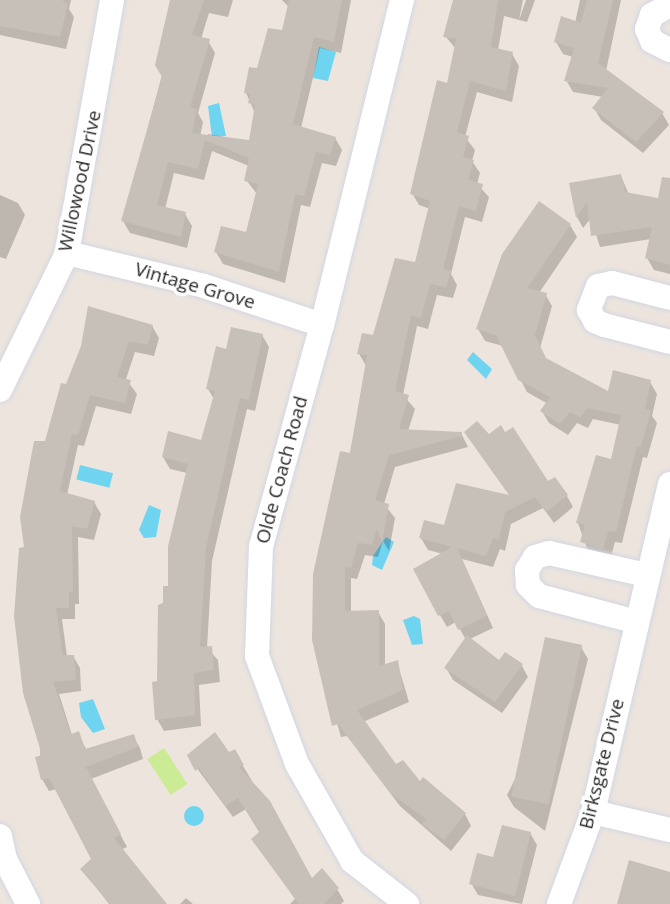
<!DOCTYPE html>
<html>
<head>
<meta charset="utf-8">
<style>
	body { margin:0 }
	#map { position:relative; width:670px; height:904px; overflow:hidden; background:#ede5dd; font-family:"Open Sans",sans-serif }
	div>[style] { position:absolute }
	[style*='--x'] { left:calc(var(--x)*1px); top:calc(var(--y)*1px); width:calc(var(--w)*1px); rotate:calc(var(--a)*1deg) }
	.pitch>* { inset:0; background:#cbec95; transform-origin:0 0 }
	.water>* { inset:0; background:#6fd4f0; transform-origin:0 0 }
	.round { border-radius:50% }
	.shadow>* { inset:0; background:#0003 }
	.building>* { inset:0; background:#c6c0b9; transform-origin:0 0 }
	.roads { filter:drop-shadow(0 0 2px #d2d6e4) drop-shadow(0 0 2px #d2d6e4) }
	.street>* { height:24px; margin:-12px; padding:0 12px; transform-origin:12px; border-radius:12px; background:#fff }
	span { translate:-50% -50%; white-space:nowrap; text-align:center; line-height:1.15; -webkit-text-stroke:7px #fff; paint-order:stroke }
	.street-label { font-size:19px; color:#2b2b2b }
</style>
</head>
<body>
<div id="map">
	<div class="pitch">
		<i style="left:164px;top:748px;width:43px;height:20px;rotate:57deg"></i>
	</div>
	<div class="water">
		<i style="clip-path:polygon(319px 47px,336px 52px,328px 81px,313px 78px)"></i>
		<i style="clip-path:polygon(219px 103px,226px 136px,212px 137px,208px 106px)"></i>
		<i style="clip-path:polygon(473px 352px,492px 369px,486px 379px,467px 360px)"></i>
		<i style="left:80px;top:465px;width:34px;height:15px;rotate:14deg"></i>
		<i style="clip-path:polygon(149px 505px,161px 510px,156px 537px,144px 538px,139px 530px)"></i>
		<i style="clip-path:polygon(386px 537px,394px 542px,382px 570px,372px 565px,373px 556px)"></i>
		<i style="clip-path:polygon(414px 616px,420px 619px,423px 644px,412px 645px,403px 620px)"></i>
		<i style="clip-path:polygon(93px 699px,105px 729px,93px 733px,81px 717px,79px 703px)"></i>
		<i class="round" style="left:184px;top:806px;width:20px;height:20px"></i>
	</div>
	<div class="shadow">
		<i style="clip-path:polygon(0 0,71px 0,69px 9px,74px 17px,66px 49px,0 35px)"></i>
		<i style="clip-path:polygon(182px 0,233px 0,228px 17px,209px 13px,201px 39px,208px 41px,215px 53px,198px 113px,203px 122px,200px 137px,207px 139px,208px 134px,251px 142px,255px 113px,246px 93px,283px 33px,289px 7px,282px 0,351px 0,341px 53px,320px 48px,301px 128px,335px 138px,342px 150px,336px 166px,322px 163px,310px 207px,301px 205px,285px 283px,223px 264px,216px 252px,247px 234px,257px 194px,246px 180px,249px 166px,212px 151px,204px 180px,174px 173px,165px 209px,185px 214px,192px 226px,187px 248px,130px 233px,123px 221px)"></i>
		<i style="clip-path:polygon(456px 0,523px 0,519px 20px,526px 0,535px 0,527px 22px,504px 16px,498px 50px,512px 54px,519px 66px,512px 102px,477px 92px,465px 137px,475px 150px,472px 161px,480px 173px,477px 184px,489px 197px,482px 222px,465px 217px,451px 274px,457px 285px,453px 298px,437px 295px,428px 329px,417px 326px,403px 395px,415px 409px,408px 431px,461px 433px,468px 447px,395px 467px,384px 504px,395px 518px,389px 551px,383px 541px,378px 557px,365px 555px,357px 579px,351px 578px,351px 613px,378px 612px,385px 624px,385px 666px,397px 662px,409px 702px,363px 722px,395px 766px,465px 814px,471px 826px,451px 851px,400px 806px,347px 736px,341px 737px,313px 640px,367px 367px,359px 354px,375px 337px,416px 265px,430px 209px,419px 205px,412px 193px,448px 85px,456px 49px,445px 36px)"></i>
		<i style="clip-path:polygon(580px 0,621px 0,606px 71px,662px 113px,669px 125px,643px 153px,601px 120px,594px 108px,603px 97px,573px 92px,566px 80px,573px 57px,563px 54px,556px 42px,575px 23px)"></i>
		<i style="clip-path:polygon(621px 176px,629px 195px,667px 202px,670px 189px,670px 274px,654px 270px,647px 258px,651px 239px,600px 247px,591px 218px,583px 228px,577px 217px,571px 184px)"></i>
		<i style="clip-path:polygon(0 195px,18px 203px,25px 215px,6px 259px,0 257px)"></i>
		<i style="clip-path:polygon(570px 225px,577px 237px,539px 293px,545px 294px,552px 306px,540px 348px,546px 360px,609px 394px,650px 382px,657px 394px,652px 416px,657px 423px,647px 458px,643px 457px,622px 543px,615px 542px,610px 560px,589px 554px,578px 523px,612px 461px,621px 425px,593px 419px,588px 428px,577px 423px,568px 435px,549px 423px,542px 411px,548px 404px,527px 392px,503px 346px,485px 341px,478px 329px)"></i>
		<i style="clip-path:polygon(152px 326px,159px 338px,154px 356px,135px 352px,126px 379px,137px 394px,131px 414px,96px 406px,84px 446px,78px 445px,67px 495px,94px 502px,101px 514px,94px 540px,78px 537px,79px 604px,75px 604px,75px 619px,62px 619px,67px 657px,73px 656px,80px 668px,81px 691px,59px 694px,72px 735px,78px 733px,87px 751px,133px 736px,140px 748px,143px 759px,91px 779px,127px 847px,121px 850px,165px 904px,109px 904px,82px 869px,93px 860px,57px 789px,49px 791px,42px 779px,26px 549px,46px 443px,83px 346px)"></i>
		<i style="clip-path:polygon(262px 335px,269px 347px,255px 411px,247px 409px,212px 561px,207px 648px,218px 660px,220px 682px,199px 685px,201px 726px,164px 731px,157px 719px,165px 604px,187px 473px,170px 469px,163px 457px,202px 442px,214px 399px,208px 389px,228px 352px)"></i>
		<i style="clip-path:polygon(489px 436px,567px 496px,573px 507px,554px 523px,543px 508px,511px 524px,505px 551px,500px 549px,493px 567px,462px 559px,493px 628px,470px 639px,500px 663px,522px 666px,528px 677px,502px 713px,453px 680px,446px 668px,466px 640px,456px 622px,447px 627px,440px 615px,443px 554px,428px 550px,421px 538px,511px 498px)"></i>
		<i style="clip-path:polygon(581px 647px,588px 659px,545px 831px,514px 807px,507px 795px)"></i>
		<i style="clip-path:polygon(234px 751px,312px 881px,337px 889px,344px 901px,341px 904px,290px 904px,295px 899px,253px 839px,261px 833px,246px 809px,233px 817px,196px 767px)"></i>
		<i style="clip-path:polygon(530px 833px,537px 845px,522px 904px,478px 895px,471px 883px)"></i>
		<i style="clip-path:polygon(186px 898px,193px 904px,180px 904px)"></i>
	</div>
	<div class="building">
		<i style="clip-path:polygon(0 0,62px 0,68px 4px,60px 37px,0 26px)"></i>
		<i style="clip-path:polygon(170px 0,204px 0,192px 35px,210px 39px,190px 107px,197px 109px,192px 133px,249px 140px,255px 105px,248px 103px,250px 94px,244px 93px,249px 67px,257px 68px,268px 28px,282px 30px,289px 0,342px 0,334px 42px,314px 37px,293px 124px,336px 137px,330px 155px,316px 152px,304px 196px,295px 194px,279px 272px,214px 252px,221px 226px,246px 232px,258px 184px,244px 181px,249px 158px,205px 140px,198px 169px,168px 162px,157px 205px,186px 212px,181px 237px,121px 221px,162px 77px,155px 65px)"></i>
		<i style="clip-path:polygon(453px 0,498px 0,491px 47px,513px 52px,506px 91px,470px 81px,457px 132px,469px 136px,463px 157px,474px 160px,468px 180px,483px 184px,476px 211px,459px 206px,443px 269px,451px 271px,446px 287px,430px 284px,421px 318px,411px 315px,395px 391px,409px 395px,399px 429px,462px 432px,462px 436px,389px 455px,375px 500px,389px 504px,382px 542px,377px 529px,372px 545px,358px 543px,351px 568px,345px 567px,345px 611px,379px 610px,379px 666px,398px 660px,403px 690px,357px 710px,396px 764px,403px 760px,420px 781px,423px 777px,466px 813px,444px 840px,422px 824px,426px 819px,391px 794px,338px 724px,332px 726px,312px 640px,313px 574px,340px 451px,350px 453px,367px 355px,357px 354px,362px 333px,373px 335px,395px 258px,415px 262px,430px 201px,410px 194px,437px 80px,447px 83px,456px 39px,443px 37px)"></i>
		<i style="clip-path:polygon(587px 0,613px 0,598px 63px,664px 112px,636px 142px,592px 108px,608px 88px,564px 81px,574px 48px,554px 42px,561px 16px,581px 23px)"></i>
		<i style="clip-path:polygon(621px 174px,625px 192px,658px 198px,662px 177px,670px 178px,670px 265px,645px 258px,652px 227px,591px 236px,587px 202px,576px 218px,569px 183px)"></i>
		<i style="clip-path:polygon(539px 201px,571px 224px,527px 288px,547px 293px,535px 335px,546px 358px,608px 391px,613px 370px,651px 380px,645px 409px,651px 410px,641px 447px,637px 446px,616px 532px,608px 531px,603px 549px,580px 542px,585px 525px,576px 523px,596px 455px,611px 459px,621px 415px,587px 408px,581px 417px,570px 412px,560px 424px,540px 411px,550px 397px,518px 380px,496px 335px,476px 329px,502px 254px)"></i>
		<i style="clip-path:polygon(88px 306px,153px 325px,148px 345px,129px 341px,117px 377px,131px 380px,125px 403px,90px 395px,78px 435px,72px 434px,60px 491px,95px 501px,87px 529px,72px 526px,73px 592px,69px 592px,69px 608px,56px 608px,63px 655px,74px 655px,76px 680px,53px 682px,71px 734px,79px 731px,85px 749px,134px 734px,138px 747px,86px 767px,121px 834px,114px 838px,167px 904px,110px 904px,80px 869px,91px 859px,49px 778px,41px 780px,35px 757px,42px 755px,23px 693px,14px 616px,19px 548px,24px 547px,20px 517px,34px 441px,45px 441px,61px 383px,66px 384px,81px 346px)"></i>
		<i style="clip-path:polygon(231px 327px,263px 334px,249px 400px,240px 398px,206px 548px,200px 647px,212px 646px,214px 670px,194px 673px,195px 715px,155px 720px,152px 682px,157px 681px,158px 605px,163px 603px,163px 586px,168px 586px,168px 546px,188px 464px,162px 457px,168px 431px,201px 440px,215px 391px,206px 389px,216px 346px,226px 349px)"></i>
		<i style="clip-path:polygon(477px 421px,489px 434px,501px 425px,505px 432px,513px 427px,548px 481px,555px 477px,568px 495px,546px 512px,535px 497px,505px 512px,499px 540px,493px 538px,486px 556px,457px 548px,487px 616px,458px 630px,449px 611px,438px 616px,413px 569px,452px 547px,419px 538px,424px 520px,444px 525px,456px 483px,509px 495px,464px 432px)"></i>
		<i style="clip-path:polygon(467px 635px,499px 660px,505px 652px,523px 664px,495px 702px,444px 668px)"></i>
		<i style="left:545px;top:637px;width:38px;height:163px;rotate:12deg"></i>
		<i style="clip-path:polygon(215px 732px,229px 752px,235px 749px,244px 765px,239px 767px,270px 801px,312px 878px,322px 868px,339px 888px,324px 904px,299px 904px,251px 839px,259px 832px,238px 798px,225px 806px,199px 768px,195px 771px,187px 755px)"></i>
		<i style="clip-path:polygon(502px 825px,531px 832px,515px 896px,469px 884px,477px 853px,493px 857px)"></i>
		<i style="clip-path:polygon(629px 860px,670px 872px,670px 904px,617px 904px)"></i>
	</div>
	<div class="roads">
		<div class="street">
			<i style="--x:402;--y:0;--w:335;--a:103.8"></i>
			<i style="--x:322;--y:325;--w:229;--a:105.4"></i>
			<i style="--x:261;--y:546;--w:110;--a:92.1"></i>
			<i style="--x:257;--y:656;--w:115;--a:69.7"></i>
			<i style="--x:297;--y:764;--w:112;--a:60.4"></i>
			<i style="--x:352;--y:861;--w:70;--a:38"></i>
			<i style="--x:670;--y:5;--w:21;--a:151"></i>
			<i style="--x:652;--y:15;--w:15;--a:110"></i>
			<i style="--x:647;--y:29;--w:13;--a:67"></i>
			<i style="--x:652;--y:41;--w:20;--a:27"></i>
			<i style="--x:67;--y:253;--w:141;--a:13.5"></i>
			<i style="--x:204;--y:286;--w:124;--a:18.3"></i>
			<i style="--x:670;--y:298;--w:60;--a:-165.5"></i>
			<i style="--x:612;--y:283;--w:14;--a:168"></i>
			<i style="--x:598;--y:286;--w:26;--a:111"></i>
			<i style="--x:589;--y:310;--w:13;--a:61"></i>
			<i style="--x:595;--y:321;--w:10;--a:24"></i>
			<i style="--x:604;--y:325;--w:68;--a:14.4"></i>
			<i style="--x:0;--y:390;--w:153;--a:-63.9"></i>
			<i style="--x:67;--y:253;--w:257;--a:-79.9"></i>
			<i style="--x:637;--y:622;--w:101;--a:-165.1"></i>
			<i style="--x:539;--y:596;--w:16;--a:-135"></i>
			<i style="--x:528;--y:585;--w:15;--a:-94"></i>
			<i style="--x:527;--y:570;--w:15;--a:-58"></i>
			<i style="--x:535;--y:557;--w:15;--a:-16"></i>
			<i style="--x:549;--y:553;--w:100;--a:12.7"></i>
			<i style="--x:593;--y:812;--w:79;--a:13.2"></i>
			<i style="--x:0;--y:836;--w:24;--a:78"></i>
			<i style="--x:5;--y:859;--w:51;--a:62.9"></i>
			<i style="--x:559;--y:904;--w:98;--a:-69.7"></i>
			<i style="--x:593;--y:812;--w:337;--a:-76.8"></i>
		</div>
	</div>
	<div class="street-label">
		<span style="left:80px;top:181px;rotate:-78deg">Willowood Drive</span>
		<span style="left:195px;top:286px;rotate:16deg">Vintage Grove</span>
		<span style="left:282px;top:470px;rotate:-75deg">Olde Coach Road</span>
		<span style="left:602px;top:764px;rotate:-76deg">Birksgate Drive</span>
	</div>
</div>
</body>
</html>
